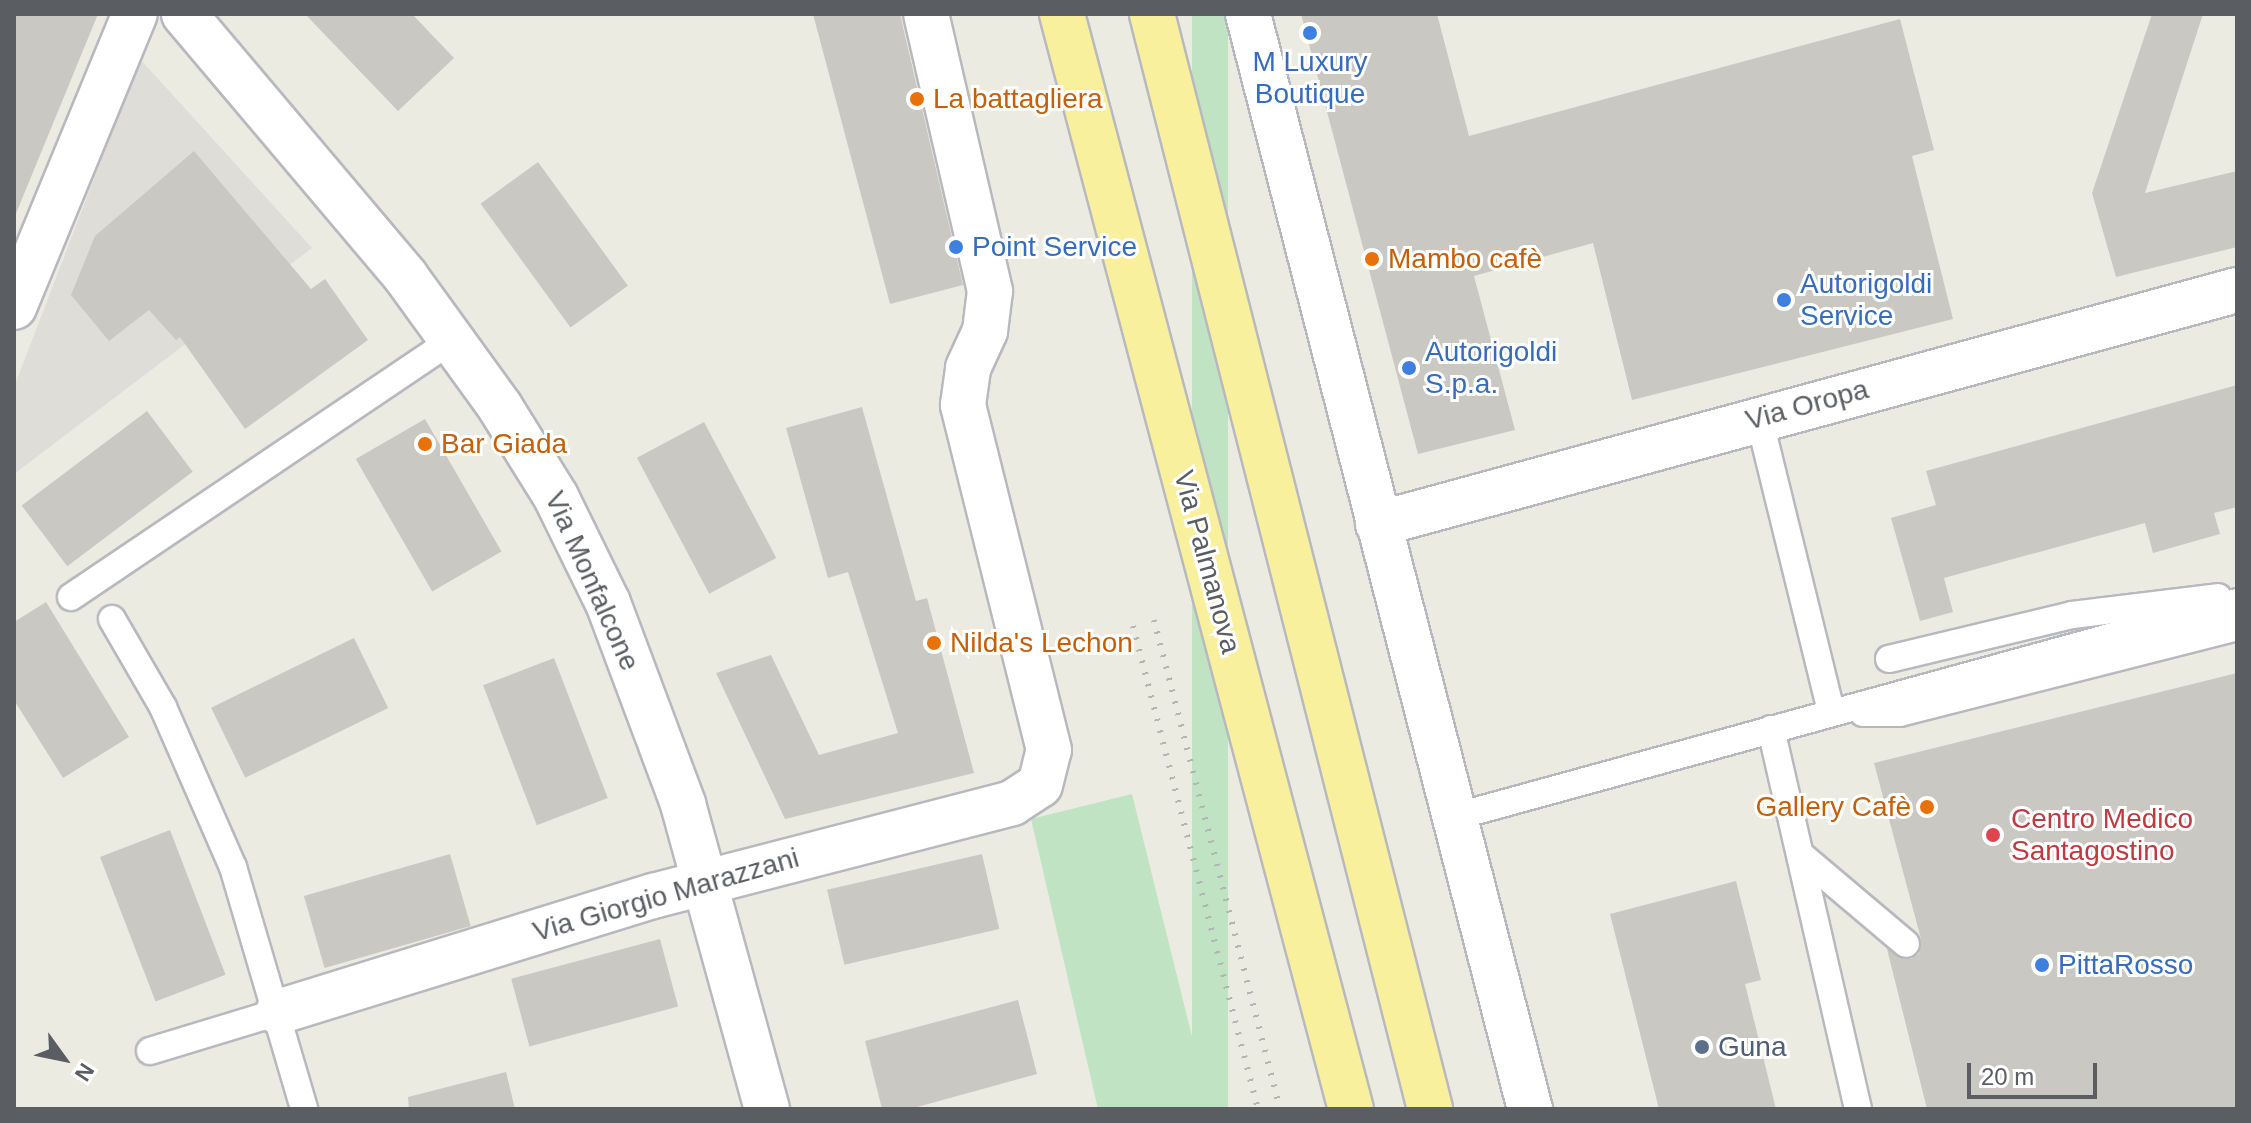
<!DOCTYPE html>
<meta charset="utf-8">
<style>
body{margin:0}
#map{position:relative;width:2251px;height:1123px;overflow:hidden;background:#ecebe2;font-family:Helvetica,sans-serif}
div>[style]{position:absolute}
.industrial>*{inset:0;background:#deddd7}
.green>*{inset:0;background:#c0e3c4;transform-origin:0 0}
.building>*{inset:0;background:#cac8c2;transform-origin:0 0}
.roads{filter:drop-shadow(2px 0 #b7b9be) drop-shadow(-2px 0 #b7b9be) drop-shadow(0 2px #b7b9be) drop-shadow(0 -2px #b7b9be)}
.service>*{height:26px;margin:-13px;padding:0 13px;transform-origin:13px;border-radius:13px;background:#fff}
.minor>*{height:44px;margin:-22px;padding:0 22px;transform-origin:22px;border-radius:22px;background:#fff}
.tertiary>*{height:44px;margin:-22px;padding:0 22px;transform-origin:22px;border-radius:22px;background:#fff}
.trunk>*{height:44px;margin:-22px;padding:0 22px;transform-origin:22px;border-radius:22px;background:#f8f09d}
.rail>*{height:6px;margin-top:-3px;transform-origin:0;background:repeating-linear-gradient(90deg,#b3b4b4 0 2px,transparent 0 12px)}
.dots>*{width:22px;height:22px;translate:-50% -50%;box-sizing:border-box;border:4px solid #fff;border-radius:50%}
span{translate:-50% -50%;white-space:nowrap;text-align:center;line-height:1.15;-webkit-text-stroke:6px #fff;paint-order:stroke}
.shop-label{font-size:28px;color:#366cbe}
.left{translate:0 -50%;text-align:left}
.food-label{font-size:28px;color:#c56008}
.right{translate:-100% -50%;text-align:right}
.street-label{font-size:28px;color:#5a5d62}
.health-label{font-size:28px;color:#be3a42}
.service-label{font-size:28px;color:#4e5e75}
.frame{position:absolute;inset:0;border:16px solid #5a5d62;pointer-events:none}
.north{position:absolute;left:24px;top:1019px;width:80px;height:80px;-webkit-text-stroke:6px #fff;paint-order:stroke;rotate:123deg;font-size:22px;font-weight:700;line-height:32px;text-align:center;color:#5a5d62}
.north::after{content:'';display:block;margin:auto;width:28px;height:36px;background:#5a5d62;clip-path:polygon(50% 0,100% 100%,50% 72%,0 100%)}
.scale{position:absolute;left:1967px;top:1063px;width:130px;height:36px;box-sizing:border-box;border:4px solid #5a5d62;border-top:0;padding-left:10px;font-size:24px;line-height:28px;white-space:nowrap;color:#5a5d62;-webkit-text-stroke:6px #fff;paint-order:stroke}
</style>
<div id="map">
<div class="industrial">
<i style="clip-path:polygon(140px 59px,312px 248px,14px 474px,14px 387px)"></i>
</div>
<div class="green">
<i style="left:1192px;top:14px;width:36px;height:1130px"></i>
<i style="clip-path:polygon(1132px 794px,1202px 1077px,1210px 1109px,1098px 1109px,1031px 819px)"></i>
</div>
<div class="building">
<i style="clip-path:polygon(14px 14px,98px 14px,15px 216px,14px 216px)"></i>
<i style="clip-path:polygon(305px 14px,412px 14px,454px 58px,398px 111px)"></i>
<i style="clip-path:polygon(813px 14px,900px 14px,963px 285px,890px 304px)"></i>
<i style="clip-path:polygon(1301px 14px,1437px 14px,1469px 136px,1900px 19px,1934px 150px,1912px 156px,1953px 319px,1632px 400px,1593px 243px,1474px 276px,1515px 430px,1418px 454px)"></i>
<i style="clip-path:polygon(2152px 14px,2203px 14px,2145px 193px,2237px 171px,2237px 247px,2116px 277px,2092px 193px)"></i>
<i style="clip-path:polygon(194px 151px,311px 289px,325px 279px,368px 340px,245px 429px,180px 337px,176px 340px,149px 310px,109px 341px,71px 295px,95px 236px)"></i>
<i style="left:538px;top:162px;width:153px;height:71px;rotate:54deg"></i>
<i style="clip-path:polygon(2237px 385px,2237px 507px,2214px 513px,2220px 534px,2153px 553px,2145px 523px,1944px 578px,1953px 612px,1920px 621px,1891px 518px,1936px 505px,1926px 471px)"></i>
<i style="clip-path:polygon(862px 407px,916px 601px,927px 598px,974px 773px,785px 819px,716px 673px,771px 655px,819px 755px,898px 733px,848px 572px,828px 578px,786px 428px)"></i>
<i style="left:147px;top:411px;width:76px;height:157px;rotate:53deg"></i>
<i style="left:425px;top:419px;width:153px;height:80px;rotate:60deg"></i>
<i style="left:704px;top:422px;width:154px;height:76px;rotate:62deg"></i>
<i style="clip-path:polygon(46px 602px,129px 737px,63px 778px,14px 700px,14px 622px)"></i>
<i style="left:354px;top:638px;width:78px;height:159px;rotate:64deg"></i>
<i style="left:554px;top:658px;width:150px;height:76px;rotate:69deg"></i>
<i style="clip-path:polygon(2237px 673px,2237px 1109px,1927px 1109px,1887px 949px,1911px 959px,1919px 954px,1921px 939px,1874px 763px)"></i>
<i style="left:170px;top:830px;width:155px;height:75px;rotate:69deg"></i>
<i style="left:450px;top:854px;width:75px;height:152px;rotate:74deg"></i>
<i style="left:982px;top:854px;width:77px;height:159px;rotate:77deg"></i>
<i style="clip-path:polygon(1736px 881px,1761px 980px,1745px 984px,1776px 1109px,1659px 1109px,1610px 914px)"></i>
<i style="left:660px;top:939px;width:70px;height:154px;rotate:75deg"></i>
<i style="clip-path:polygon(1018px 1000px,1037px 1074px,910px 1109px,882px 1109px,865px 1041px)"></i>
<i style="clip-path:polygon(506px 1072px,515px 1109px,409px 1109px,408px 1097px)"></i>
</div>
<div class="roads">
<div class="service">
<i style="left:1759px;top:418px;width:303px;rotate:76.2deg"></i>
<i style="left:71px;top:597px;width:461px;rotate:-34deg"></i>
<i style="left:112px;top:619px;width:102px;rotate:59.9deg"></i>
<i style="left:163px;top:707px;width:175px;rotate:66.4deg"></i>
<i style="left:233px;top:867px;width:252px;rotate:73.6deg"></i>
<i style="left:1889px;top:659px;width:188px;rotate:-13.5deg"></i>
<i style="left:2072px;top:615px;width:147px;rotate:-7deg"></i>
<i style="left:1863px;top:713px;width:37px"></i>
<i style="left:1900px;top:713px;width:348px;rotate:-14.3deg"></i>
<i style="left:1771px;top:729px;width:390px;rotate:77.1deg"></i>
<i style="left:1454px;top:817px;width:812px;rotate:-15.35deg"></i>
<i style="left:1802px;top:856px;width:136px;rotate:40.2deg"></i>
<i style="left:150px;top:1051px;width:134px;rotate:-16.9deg"></i>
</div>
<div class="minor">
<i style="left:1248px;top:14px;width:1131px;rotate:75.56deg"></i>
<i style="left:14px;top:307px;width:317px;rotate:-67.6deg"></i>
<i style="left:1378px;top:524px;width:890px;rotate:-15.24deg"></i>
<i style="left:278px;top:1012px;width:393px;rotate:-17.2deg"></i>
<i style="left:653px;top:896px;width:371px;rotate:-14.5deg"></i>
<i style="left:1012px;top:803px;width:33px;rotate:-33deg"></i>
<i style="left:1040px;top:785px;width:36px;rotate:-76deg"></i>
<i style="left:1049px;top:750px;width:356px;rotate:-104deg"></i>
<i style="left:963px;top:405px;width:37px;rotate:-82deg"></i>
<i style="left:968px;top:368px;width:41px;rotate:-65.3deg"></i>
<i style="left:985px;top:331px;width:40px;rotate:-82.9deg"></i>
<i style="left:990px;top:291px;width:284px;rotate:-103deg"></i>
</div>
<div class="tertiary">
<i style="left:184px;top:14px;width:344px;rotate:49.8deg"></i>
<i style="left:406px;top:277px;width:160px;rotate:54.1deg"></i>
<i style="left:500px;top:407px;width:106px;rotate:58.1deg"></i>
<i style="left:556px;top:497px;width:118px;rotate:63.9deg"></i>
<i style="left:608px;top:603px;width:215px;rotate:69.5deg"></i>
<i style="left:683px;top:804px;width:316px;rotate:74.6deg"></i>
</div>
<div class="trunk">
<i style="left:1062px;top:14px;width:1132px;rotate:75.22deg"></i>
<i style="left:1152px;top:14px;width:1130px;rotate:75.75deg"></i>
</div>
</div>
<div class="rail">
<i style="left:1154px;top:620px;width:505px;rotate:75.55deg"></i>
<i style="left:1133px;top:626px;width:499px;rotate:75.5deg"></i>
</div>
<div class="dots">
<i style="left:1310px;top:33px;background:#3f7fe0"></i>
<i style="left:917px;top:99px;background:#e8710a"></i>
<i style="left:956px;top:247px;background:#3f7fe0"></i>
<i style="left:1372px;top:259px;background:#e8710a"></i>
<i style="left:1784px;top:300px;background:#3f7fe0"></i>
<i style="left:1409px;top:368px;background:#3f7fe0"></i>
<i style="left:425px;top:444px;background:#e8710a"></i>
<i style="left:934px;top:643px;background:#e8710a"></i>
<i style="left:1927px;top:807px;background:#e8710a"></i>
<i style="left:1993px;top:835px;background:#e0444e"></i>
<i style="left:2042px;top:965px;background:#3f7fe0"></i>
<i style="left:1702px;top:1047px;background:#5c6f8a"></i>
</div>
<div class="shop-label">
<span style="left:1310px;top:78px">M Luxury<br>Boutique</span>
<span class="left" style="left:972px;top:247px">Point Service</span>
<span class="left" style="left:1800px;top:300px">Autorigoldi<br>Service</span>
<span class="left" style="left:1425px;top:368px">Autorigoldi<br>S.p.a.</span>
<span class="left" style="left:2058px;top:965px">PittaRosso</span>
</div>
<div class="food-label">
<span class="left" style="left:933px;top:99px">La battagliera</span>
<span class="left" style="left:1388px;top:259px">Mambo cafè</span>
<span class="left" style="left:441px;top:444px">Bar Giada</span>
<span class="left" style="left:950px;top:643px">Nilda's Lechon</span>
<span class="right" style="left:1911px;top:807px">Gallery Cafè</span>
</div>
<div class="street-label">
<span style="left:1807px;top:405px;rotate:-15deg">Via Oropa</span>
<span style="left:1207px;top:562px;rotate:75deg">Via Palmanova</span>
<span style="left:592px;top:581px;rotate:66deg">Via Monfalcone</span>
<span style="left:666px;top:895px;rotate:-16deg">Via Giorgio Marazzani</span>
</div>
<div class="health-label">
<span class="left" style="left:2011px;top:835px">Centro Medico<br>Santagostino</span>
</div>
<div class="service-label">
<span class="left" style="left:1718px;top:1047px">Guna</span>
</div>
<div class="frame"></div>
<div class="north">N</div>
<div class="scale">20 m</div>
</div>
